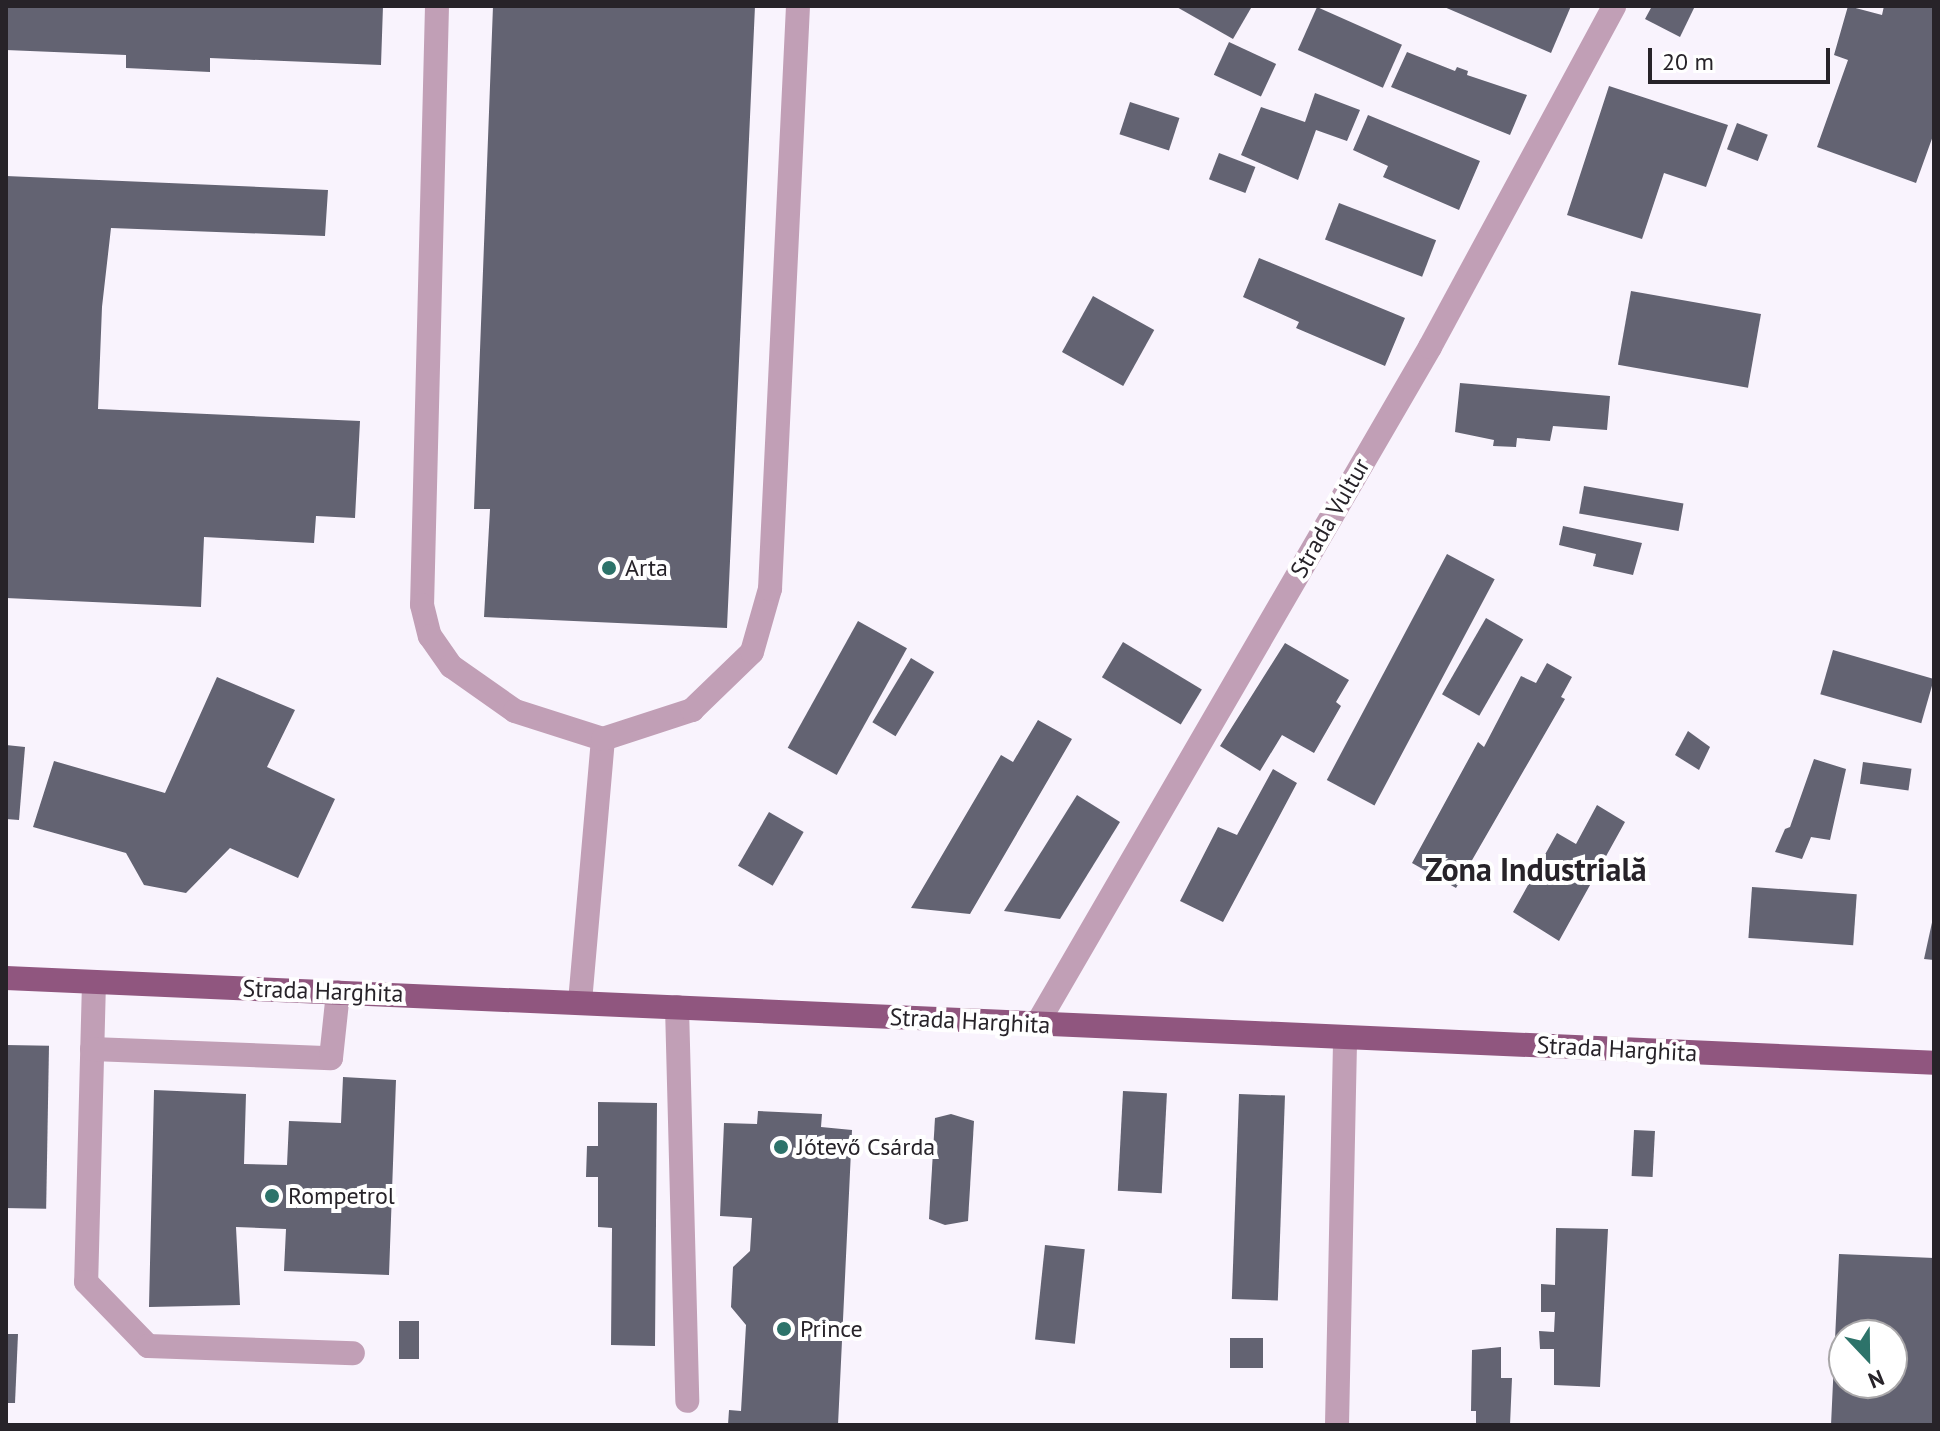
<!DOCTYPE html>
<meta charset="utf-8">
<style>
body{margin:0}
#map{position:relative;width:1940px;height:1431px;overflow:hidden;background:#f9f3fd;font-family:"PT Sans",sans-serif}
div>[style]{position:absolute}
.building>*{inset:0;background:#636372;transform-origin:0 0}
.minor>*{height:24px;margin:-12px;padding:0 12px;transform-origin:12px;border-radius:12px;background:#c19fb6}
.major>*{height:24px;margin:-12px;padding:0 12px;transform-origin:12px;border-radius:12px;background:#90567f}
.dots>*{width:22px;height:22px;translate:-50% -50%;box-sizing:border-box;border:4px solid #fff;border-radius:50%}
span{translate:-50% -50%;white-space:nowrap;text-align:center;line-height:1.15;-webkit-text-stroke:8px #fff;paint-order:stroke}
.street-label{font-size:24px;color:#272329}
.poi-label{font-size:24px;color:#272329}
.left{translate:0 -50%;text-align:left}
.district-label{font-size:32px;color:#272329;font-weight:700}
.frame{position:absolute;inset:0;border:8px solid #272329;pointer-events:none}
.north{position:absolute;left:1828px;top:1319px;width:80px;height:80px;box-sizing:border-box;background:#fff;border:2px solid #a9a7a9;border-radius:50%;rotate:158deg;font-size:22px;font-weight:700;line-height:32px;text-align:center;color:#272329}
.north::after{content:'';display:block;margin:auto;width:28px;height:36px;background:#2d736a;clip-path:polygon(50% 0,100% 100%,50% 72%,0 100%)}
.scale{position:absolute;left:1648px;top:48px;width:182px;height:36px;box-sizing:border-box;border:4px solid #272329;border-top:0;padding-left:10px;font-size:24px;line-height:28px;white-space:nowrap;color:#272329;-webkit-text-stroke:6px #fff;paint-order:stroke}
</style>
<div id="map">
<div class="building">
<i style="clip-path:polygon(6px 6px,383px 6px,381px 65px,210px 58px,210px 72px,126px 68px,126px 55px,6px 50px)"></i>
<i style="clip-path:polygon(493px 6px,755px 6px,727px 628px,484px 617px,490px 509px,474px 509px)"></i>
<i style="clip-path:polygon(1175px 6px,1248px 6px,1251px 8px,1233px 39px)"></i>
<i style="clip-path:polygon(1442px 6px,1571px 6px,1551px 53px)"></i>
<i style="clip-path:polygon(1652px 6px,1695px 6px,1680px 37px,1645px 19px)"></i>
<i style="clip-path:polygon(1848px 6px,1882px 15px,1884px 6px,1934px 6px,1934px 133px,1916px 183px,1817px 147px,1848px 60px,1834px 55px)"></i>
<i style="left:1317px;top:7px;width:93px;height:47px;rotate:24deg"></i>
<i style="left:1229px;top:42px;width:52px;height:36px;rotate:25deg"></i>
<i style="clip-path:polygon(1407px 52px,1455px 71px,1457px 67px,1468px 71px,1467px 75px,1527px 95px,1510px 135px,1391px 87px)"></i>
<i style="clip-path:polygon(1609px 86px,1728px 125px,1706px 187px,1664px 173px,1642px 239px,1567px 215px)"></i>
<i style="clip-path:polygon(1315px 93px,1360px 110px,1347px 141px,1316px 130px,1298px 180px,1241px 155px,1261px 107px,1305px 122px)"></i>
<i style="left:1130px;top:102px;width:52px;height:34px;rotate:18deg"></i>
<i style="clip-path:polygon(1368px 115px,1480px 161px,1459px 210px,1383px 177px,1388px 166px,1353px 150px)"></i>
<i style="left:1737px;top:123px;width:33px;height:28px;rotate:21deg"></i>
<i style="left:1219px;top:153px;width:39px;height:28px;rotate:21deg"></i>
<i style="clip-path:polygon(6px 176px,328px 190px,325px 236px,111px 228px,102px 307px,98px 409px,360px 421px,355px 518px,316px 516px,314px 543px,204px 537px,201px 607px,6px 598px)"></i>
<i style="left:1339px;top:203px;width:104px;height:39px;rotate:21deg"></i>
<i style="clip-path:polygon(1259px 258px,1405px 318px,1385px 366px,1296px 328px,1299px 322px,1243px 297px)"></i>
<i style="left:1631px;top:291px;width:132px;height:75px;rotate:10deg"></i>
<i style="left:1093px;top:296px;width:70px;height:64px;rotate:29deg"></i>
<i style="clip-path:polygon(1460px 383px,1610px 396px,1607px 430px,1553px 426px,1550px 441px,1517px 438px,1516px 447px,1493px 446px,1494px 440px,1455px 432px)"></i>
<i style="left:1584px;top:486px;width:101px;height:28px;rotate:10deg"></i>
<i style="clip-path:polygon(1563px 526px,1642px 543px,1633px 575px,1593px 566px,1596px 554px,1559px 545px)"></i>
<i style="left:1447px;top:554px;width:54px;height:256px;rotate:28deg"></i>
<i style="left:1486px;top:618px;width:43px;height:88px;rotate:30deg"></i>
<i style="left:858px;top:621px;width:56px;height:145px;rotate:29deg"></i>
<i style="left:1123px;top:642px;width:92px;height:41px;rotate:31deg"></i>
<i style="clip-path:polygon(1285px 643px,1349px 680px,1336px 702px,1341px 706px,1314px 753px,1282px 735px,1260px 771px,1220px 746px)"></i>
<i style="left:1833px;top:650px;width:105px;height:46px;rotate:16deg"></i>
<i style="left:911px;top:658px;width:27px;height:75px;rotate:31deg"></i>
<i style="clip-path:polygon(1547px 663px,1572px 677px,1561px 697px,1565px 699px,1456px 888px,1412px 863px,1478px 742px,1484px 747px,1521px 676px,1536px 683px)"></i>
<i style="clip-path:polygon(217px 677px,295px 710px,267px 767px,335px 799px,298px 878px,230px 848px,186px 893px,144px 885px,126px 853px,33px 827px,54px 761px,165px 793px)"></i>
<i style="clip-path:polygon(1038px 720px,1072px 739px,970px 914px,911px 908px,1001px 755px,1013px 762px)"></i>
<i style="clip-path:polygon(1688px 731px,1710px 747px,1699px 770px,1675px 755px)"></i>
<i style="clip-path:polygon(6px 745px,25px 747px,19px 820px,6px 819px)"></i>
<i style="clip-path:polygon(1814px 759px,1846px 769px,1830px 840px,1811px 837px,1802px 859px,1775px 852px,1785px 829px,1790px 827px)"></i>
<i style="left:1863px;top:762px;width:49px;height:22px;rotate:8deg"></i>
<i style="clip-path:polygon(1273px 769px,1297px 783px,1223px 922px,1180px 901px,1218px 827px,1237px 835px)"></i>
<i style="clip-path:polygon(1077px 795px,1120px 822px,1060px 919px,1004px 911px)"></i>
<i style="clip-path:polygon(1597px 805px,1625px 822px,1559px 941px,1513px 912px,1557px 833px,1576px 844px)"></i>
<i style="left:769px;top:812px;width:40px;height:62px;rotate:30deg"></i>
<i style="left:1752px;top:887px;width:105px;height:51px;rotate:4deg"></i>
<i style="clip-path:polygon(1933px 918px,1934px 960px,1924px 959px)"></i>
<i style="left:6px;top:1045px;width:43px;height:163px;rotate:1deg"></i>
<i style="clip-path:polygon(343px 1077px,396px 1080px,389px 1275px,284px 1271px,286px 1229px,236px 1227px,240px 1305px,149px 1307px,154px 1090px,246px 1094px,244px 1164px,287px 1165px,289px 1121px,341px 1123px)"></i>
<i style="left:1123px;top:1091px;width:44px;height:100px;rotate:3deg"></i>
<i style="left:1239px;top:1094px;width:46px;height:205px;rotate:2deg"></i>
<i style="clip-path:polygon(598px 1102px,657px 1103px,655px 1346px,611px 1345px,612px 1228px,598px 1227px,598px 1177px,586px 1177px,587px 1146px,598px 1146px)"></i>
<i style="clip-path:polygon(758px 1111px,822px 1114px,821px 1127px,852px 1130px,838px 1425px,728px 1425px,729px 1410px,741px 1411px,746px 1325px,731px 1307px,733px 1267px,750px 1251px,752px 1218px,720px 1216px,724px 1123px,757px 1124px)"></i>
<i style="clip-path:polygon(951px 1114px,974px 1121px,968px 1221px,945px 1225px,929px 1219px,935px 1118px)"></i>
<i style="left:1634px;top:1130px;width:21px;height:46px;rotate:3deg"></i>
<i style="clip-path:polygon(1556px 1228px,1608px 1229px,1600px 1387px,1554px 1385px,1554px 1349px,1540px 1349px,1539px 1331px,1554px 1332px,1555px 1312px,1541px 1312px,1541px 1284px,1555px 1285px)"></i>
<i style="left:1045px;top:1245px;width:40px;height:95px;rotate:6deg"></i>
<i style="clip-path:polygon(evenodd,1839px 1254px,1934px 1258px,1934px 1425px,1831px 1425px,1839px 1254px,1844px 1335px,1892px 1335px,1892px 1383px,1844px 1383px,1844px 1335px)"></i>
<i style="left:399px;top:1321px;width:20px;height:38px"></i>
<i style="clip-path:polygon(6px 1334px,18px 1334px,15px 1403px,6px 1403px)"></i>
<i style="left:1230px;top:1338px;width:33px;height:30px"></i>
<i style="clip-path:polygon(1501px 1347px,1501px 1378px,1512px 1378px,1510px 1425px,1476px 1425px,1476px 1411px,1471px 1411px,1472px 1350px)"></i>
</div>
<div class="minor">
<i style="left:437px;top:6px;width:599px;rotate:91.43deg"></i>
<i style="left:422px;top:605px;width:32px;rotate:76deg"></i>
<i style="left:430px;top:636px;width:37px;rotate:55deg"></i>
<i style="left:451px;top:666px;width:78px;rotate:35.1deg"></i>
<i style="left:515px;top:711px;width:92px;rotate:17.7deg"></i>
<i style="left:603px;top:739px;width:265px;rotate:95deg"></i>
<i style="left:603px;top:739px;width:94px;rotate:-18deg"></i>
<i style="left:692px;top:710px;width:83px;rotate:-44deg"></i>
<i style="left:752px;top:652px;width:66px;rotate:-74.1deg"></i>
<i style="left:770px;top:589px;width:584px;rotate:-87.25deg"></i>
<i style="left:94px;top:982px;width:300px;rotate:91.5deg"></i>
<i style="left:86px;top:1282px;width:89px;rotate:45.9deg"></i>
<i style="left:148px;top:1346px;width:205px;rotate:2deg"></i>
<i style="left:677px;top:1007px;width:394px;rotate:88.5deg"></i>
<i style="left:1037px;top:1024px;width:783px;rotate:-59.86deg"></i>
<i style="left:1430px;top:347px;width:387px;rotate:-61.6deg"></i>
<i style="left:92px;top:1049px;width:239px;rotate:2.2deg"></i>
<i style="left:331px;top:1058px;width:66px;rotate:-83.9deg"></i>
<i style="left:1337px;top:1425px;width:388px;rotate:-88.8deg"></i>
</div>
<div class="major">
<i style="left:6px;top:978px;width:1930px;rotate:2.52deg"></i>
</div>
<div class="dots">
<i style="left:609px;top:568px;background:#2d736a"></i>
<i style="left:781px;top:1147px;background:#2d736a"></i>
<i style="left:272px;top:1196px;background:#2d736a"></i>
<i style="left:784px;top:1329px;background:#2d736a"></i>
</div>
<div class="street-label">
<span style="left:1330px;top:518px;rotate:-60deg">Strada Vultur</span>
<span style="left:323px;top:991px;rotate:2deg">Strada Harghita</span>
<span style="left:970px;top:1021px;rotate:3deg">Strada Harghita</span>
<span style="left:1617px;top:1049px;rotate:3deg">Strada Harghita</span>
</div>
<div class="poi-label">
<span class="left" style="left:625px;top:568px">Arta</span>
<span class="left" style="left:797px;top:1147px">Jótevő Csárda</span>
<span class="left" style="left:288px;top:1196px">Rompetrol</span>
<span class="left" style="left:800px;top:1329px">Prince</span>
</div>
<div class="district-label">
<span style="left:1536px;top:869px">Zona Industrială</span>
</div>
<div class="frame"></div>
<div class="north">N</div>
<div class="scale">20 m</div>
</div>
